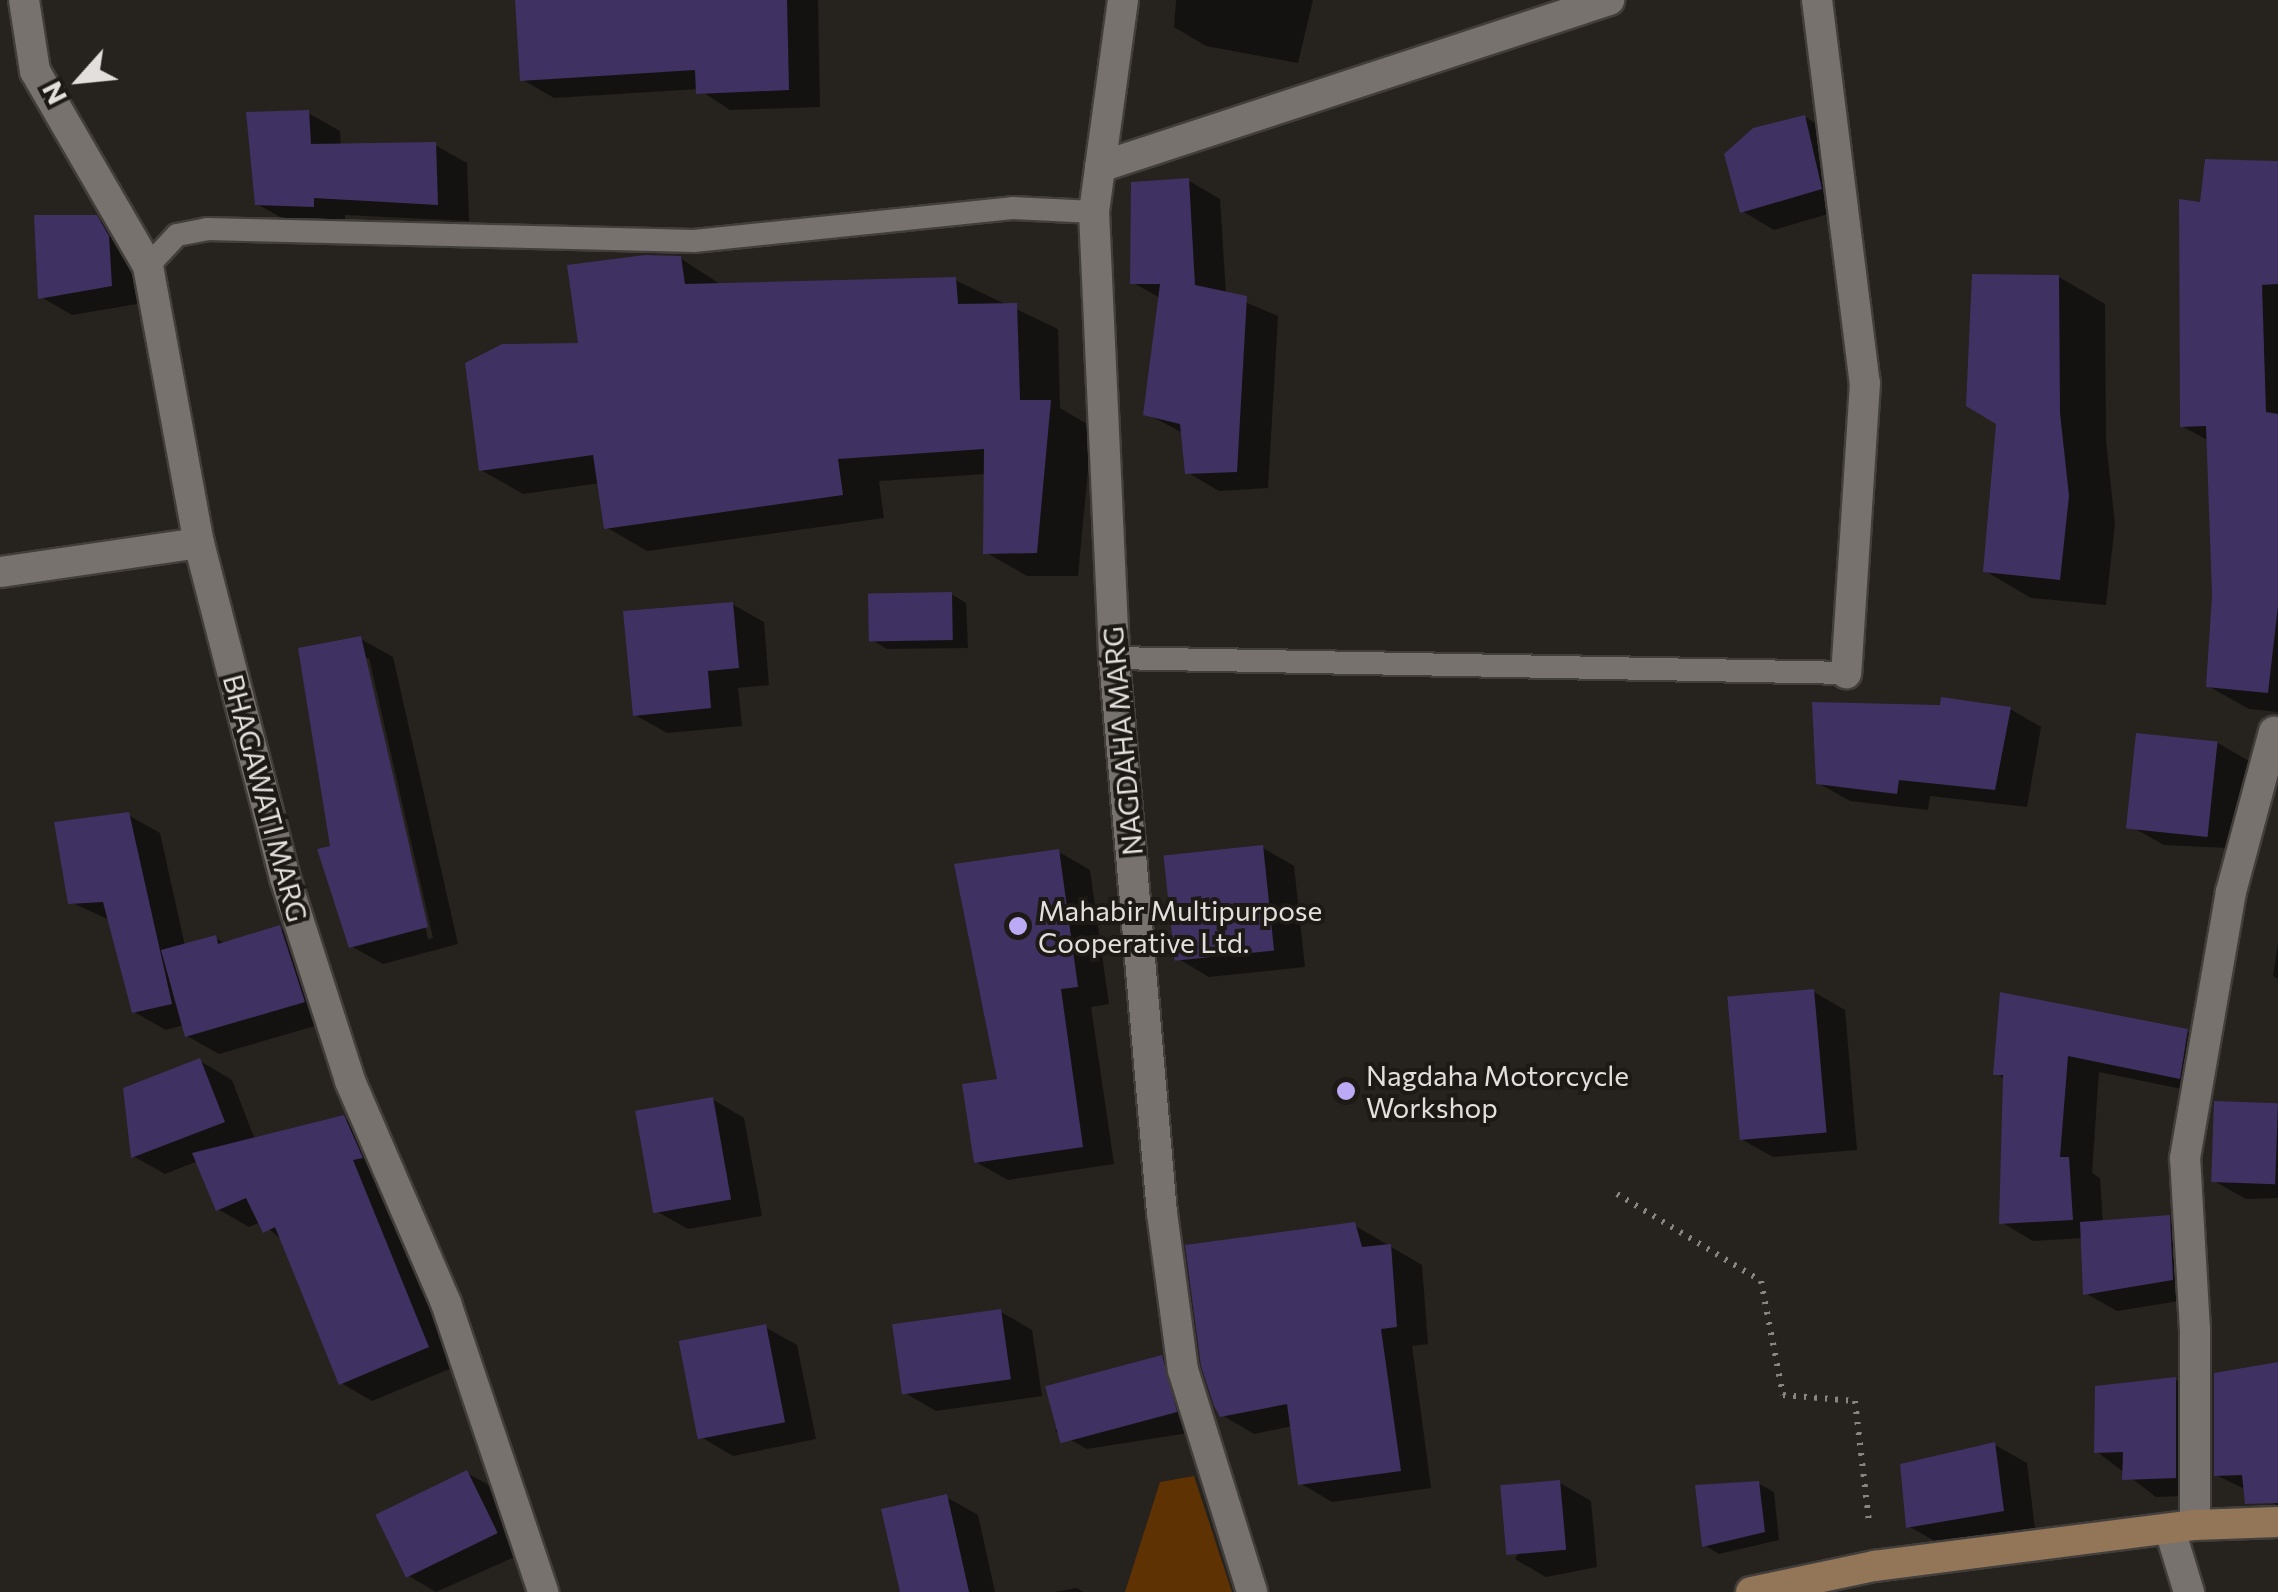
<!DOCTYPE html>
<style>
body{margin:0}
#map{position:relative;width:2278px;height:1592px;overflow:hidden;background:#26221e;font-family:Commissioner,sans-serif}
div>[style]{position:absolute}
.water>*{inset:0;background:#5e3202}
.shadow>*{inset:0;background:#0007}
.building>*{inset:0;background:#3f3162;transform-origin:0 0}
.path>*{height:6px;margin-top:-3px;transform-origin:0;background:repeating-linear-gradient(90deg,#888582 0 2.5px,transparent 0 10.5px)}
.roads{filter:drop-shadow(2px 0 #423e3b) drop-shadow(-2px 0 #423e3b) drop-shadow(0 2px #423e3b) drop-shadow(0 -2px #423e3b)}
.service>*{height:22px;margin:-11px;padding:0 11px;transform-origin:11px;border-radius:11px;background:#77726e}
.minor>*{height:30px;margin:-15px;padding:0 15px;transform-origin:15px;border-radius:15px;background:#77726e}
.tertiary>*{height:30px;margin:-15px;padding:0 15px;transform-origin:15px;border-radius:15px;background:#77726e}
.secondary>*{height:30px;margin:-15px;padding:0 15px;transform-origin:15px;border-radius:15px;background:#937558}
.dots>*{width:28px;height:28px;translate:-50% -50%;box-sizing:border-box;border:5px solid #1d1915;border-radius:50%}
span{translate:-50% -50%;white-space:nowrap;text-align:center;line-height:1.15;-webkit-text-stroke:8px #1d1915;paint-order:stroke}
.street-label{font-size:28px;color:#e2dfdd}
.poi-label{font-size:28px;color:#e2dfdd}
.left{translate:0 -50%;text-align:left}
.north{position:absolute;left:30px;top:30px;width:100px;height:100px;-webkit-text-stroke:8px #1d1915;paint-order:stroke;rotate:243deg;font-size:28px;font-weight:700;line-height:40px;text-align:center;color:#e2dfdd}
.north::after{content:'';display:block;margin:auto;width:35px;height:45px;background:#e2dfdd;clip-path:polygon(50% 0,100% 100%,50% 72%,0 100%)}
</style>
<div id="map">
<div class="water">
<i style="clip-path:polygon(1194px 1476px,1232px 1592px,1125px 1592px,1160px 1482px)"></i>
</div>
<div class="shadow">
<i style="clip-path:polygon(518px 0,818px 0,820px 107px,730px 110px,698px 89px,554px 98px,523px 80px)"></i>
<i style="clip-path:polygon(1176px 0,1313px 0,1298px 63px,1206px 46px,1174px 27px)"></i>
<i style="clip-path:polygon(308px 113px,340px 131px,341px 146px,435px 145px,467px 163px,469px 221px,345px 215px,345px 224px,289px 222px,257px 204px)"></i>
<i style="clip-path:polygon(1805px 117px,1837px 136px,1852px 207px,1774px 230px,1742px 211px)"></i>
<i style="clip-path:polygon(2278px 163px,2278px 712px,2249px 709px,2208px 686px,2214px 595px,2209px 441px,2182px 426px,2203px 205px)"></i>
<i style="clip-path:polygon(1189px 181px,1220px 199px,1226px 294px,1278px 316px,1268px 488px,1219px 491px,1187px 472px,1183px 433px,1145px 413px,1160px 298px,1132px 282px)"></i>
<i style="clip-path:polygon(96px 218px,129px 237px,143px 303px,72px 315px,41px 297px)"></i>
<i style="clip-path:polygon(680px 258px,723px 286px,955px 280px,1058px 329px,1060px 408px,1092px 427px,1078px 576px,1027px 576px,985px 552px,986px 474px,879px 481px,884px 518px,647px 551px,606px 527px,600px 483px,523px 494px,481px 470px,580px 346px)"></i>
<i style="clip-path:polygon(2059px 277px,2105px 304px,2106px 441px,2115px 524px,2106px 605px,2031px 598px,1985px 571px)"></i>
<i style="clip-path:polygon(951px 594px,966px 603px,968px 648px,887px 649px,872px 640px)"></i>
<i style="clip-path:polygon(732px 604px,764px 622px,769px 685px,738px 688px,742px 726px,667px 733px,635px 715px)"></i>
<i style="clip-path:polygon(evenodd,361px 639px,393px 657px,458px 944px,383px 964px,351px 946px,332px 848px,361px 639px,364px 658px,369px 658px,433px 938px,428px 939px,364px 658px)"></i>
<i style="clip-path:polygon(2010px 709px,2041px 727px,2027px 807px,1930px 796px,1928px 810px,1850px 801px,1818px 783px)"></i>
<i style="clip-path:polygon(2218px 743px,2249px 761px,2249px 849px,2164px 845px,2132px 827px)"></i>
<i style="clip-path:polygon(128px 815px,160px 833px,185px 946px,215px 938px,226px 944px,280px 928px,312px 946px,335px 1020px,219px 1054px,187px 1036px,184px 1025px,166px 1030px,134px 1012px,110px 920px,70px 902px)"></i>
<i style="clip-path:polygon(1263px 848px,1294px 866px,1305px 967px,1209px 977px,1177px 958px)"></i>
<i style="clip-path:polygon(1059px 852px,1090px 870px,1109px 1004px,1091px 1007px,1114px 1164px,1008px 1180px,976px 1162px)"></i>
<i style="clip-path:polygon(2278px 943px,2278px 979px,2273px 976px)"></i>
<i style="clip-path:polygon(1814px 992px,1845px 1010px,1857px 1150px,1773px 1157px,1741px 1139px)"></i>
<i style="clip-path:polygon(2003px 995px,2187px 1031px,2219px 1049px,2211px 1095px,2099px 1072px,2092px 1173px,2100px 1178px,2103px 1223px,2169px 1217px,2201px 1236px,2204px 1297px,2117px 1311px,2085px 1293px,2084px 1238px,2033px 1241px,2001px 1222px,2005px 1079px,1996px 1073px)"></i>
<i style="clip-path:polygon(200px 1061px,232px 1080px,255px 1140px,344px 1118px,375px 1136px,459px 1365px,372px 1401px,341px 1383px,284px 1242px,261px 1222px,249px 1227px,218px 1209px,198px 1161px,165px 1174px,133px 1156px)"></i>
<i style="clip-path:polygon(712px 1099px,744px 1118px,762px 1216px,688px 1229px,656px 1211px)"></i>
<i style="clip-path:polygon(2278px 1105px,2278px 1198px,2246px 1199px,2214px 1181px)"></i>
<i style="clip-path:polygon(1354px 1225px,1422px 1265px,1428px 1344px,1412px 1346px,1431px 1488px,1332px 1502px,1300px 1483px,1292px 1426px,1254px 1434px,1222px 1415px)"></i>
<i style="clip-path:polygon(1001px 1312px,1032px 1330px,1042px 1396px,936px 1411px,905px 1393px)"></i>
<i style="clip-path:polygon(765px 1327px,797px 1345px,816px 1439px,733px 1456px,701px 1437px)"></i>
<i style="clip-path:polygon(1162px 1358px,1193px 1376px,1207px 1430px,1087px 1449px,1055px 1431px)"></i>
<i style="clip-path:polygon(2278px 1366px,2278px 1505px,2277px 1505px,2216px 1475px)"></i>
<i style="clip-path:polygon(2176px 1380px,2207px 1398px,2207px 1495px,2156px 1497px,2096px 1451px)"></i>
<i style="clip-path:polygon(1995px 1445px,2027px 1463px,2035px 1529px,1940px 1544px,1908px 1526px)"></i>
<i style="clip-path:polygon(467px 1473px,499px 1491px,528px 1551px,436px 1592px,409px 1576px)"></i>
<i style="clip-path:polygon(1560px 1483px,1591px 1501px,1597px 1567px,1546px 1577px,1515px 1559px)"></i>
<i style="clip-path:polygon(1758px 1483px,1774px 1492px,1779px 1540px,1719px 1554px,1704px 1545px)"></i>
<i style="clip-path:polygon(946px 1497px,978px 1515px,995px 1592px,903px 1592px)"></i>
<i style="clip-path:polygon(1077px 1588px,1083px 1592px,1055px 1592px)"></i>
</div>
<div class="building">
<i style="clip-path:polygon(515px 0,787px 0,789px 90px,696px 94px,695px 70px,520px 81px)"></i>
<i style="clip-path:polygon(309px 110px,311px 144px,436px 142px,438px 205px,314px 198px,314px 207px,255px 205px,246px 112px)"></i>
<i style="clip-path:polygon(1805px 115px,1822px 189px,1740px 213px,1724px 154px,1753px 128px)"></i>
<i style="clip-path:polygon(2205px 159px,2278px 161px,2278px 284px,2262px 285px,2266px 412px,2278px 414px,2278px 606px,2268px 693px,2206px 687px,2212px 595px,2206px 426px,2180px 427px,2179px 199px,2200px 202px)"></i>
<i style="clip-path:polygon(1189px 178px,1195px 285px,1247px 296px,1237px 472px,1185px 474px,1180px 424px,1143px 415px,1160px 284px,1130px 284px,1131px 182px)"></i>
<i style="clip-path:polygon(34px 215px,97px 215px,109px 236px,112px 286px,38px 299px)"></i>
<i style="clip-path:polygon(645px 255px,681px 256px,685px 284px,956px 277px,958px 304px,1017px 303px,1020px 400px,1051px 400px,1037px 553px,983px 554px,984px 449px,838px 459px,843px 495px,604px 529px,593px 455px,479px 471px,465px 363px,502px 344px,578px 343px,567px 265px)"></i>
<i style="clip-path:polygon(1972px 274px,2059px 275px,2060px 413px,2069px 496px,2060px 580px,1983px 572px,1996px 424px,1966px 406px)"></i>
<i style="left:952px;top:592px;width:48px;height:84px;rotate:89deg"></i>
<i style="clip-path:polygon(733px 602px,739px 668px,708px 671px,711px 708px,633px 716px,623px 611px)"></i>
<i style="clip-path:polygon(361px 636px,428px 927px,349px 948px,317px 849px,330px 846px,298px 648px)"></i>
<i style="clip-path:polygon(1941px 697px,2011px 707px,1995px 790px,1899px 780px,1897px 794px,1816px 784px,1812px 702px,1940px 705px)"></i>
<i style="left:2136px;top:733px;width:82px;height:96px;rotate:6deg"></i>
<i style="clip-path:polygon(129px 812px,172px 1004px,132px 1013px,103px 902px,68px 904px,54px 822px)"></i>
<i style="left:1263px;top:845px;width:106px;height:100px;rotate:84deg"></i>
<i style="clip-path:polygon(1059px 849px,1078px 987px,1061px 989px,1083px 1147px,974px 1163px,962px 1084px,997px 1079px,954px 864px)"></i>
<i style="clip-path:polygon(280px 925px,305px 1002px,185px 1037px,161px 950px,216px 935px,218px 944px)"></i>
<i style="left:1814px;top:989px;width:144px;height:87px;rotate:85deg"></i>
<i style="clip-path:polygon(2000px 992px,2188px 1029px,2180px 1079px,2068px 1056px,2060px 1157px,2069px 1157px,2073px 1220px,1999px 1224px,2003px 1075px,1993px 1075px)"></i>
<i style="clip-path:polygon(200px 1058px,225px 1122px,131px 1158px,123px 1088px)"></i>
<i style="left:713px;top:1097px;width:104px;height:79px;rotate:80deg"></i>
<i style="left:2214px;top:1101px;width:64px;height:81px;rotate:2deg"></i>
<i style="clip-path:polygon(344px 1115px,363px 1158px,353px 1160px,429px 1347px,339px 1385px,275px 1227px,263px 1233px,246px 1198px,216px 1211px,192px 1153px)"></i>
<i style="clip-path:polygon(2170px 1215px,2173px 1280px,2083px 1295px,2080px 1222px)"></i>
<i style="clip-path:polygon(1355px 1222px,1362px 1247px,1391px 1244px,1397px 1327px,1381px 1329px,1401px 1471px,1298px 1485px,1287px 1404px,1220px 1417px,1214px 1406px,1201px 1366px,1185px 1245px)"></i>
<i style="left:1001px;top:1309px;width:71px;height:110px;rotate:82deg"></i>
<i style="left:766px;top:1324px;width:100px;height:89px;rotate:79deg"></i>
<i style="left:1162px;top:1355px;width:59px;height:121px;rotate:75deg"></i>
<i style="clip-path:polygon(2278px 1362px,2278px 1503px,2245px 1504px,2242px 1475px,2214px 1476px,2214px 1373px)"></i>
<i style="clip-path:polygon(2176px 1377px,2176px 1478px,2122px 1480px,2123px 1452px,2094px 1453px,2095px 1386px)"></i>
<i style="clip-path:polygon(1995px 1442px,2004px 1511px,1906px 1528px,1900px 1464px)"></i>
<i style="left:467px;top:1470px;width:70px;height:102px;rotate:64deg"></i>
<i style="left:1560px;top:1480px;width:70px;height:60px;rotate:85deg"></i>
<i style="clip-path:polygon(1759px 1481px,1765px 1532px,1702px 1547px,1695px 1485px)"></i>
<i style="clip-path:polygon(947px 1494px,969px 1592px,900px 1592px,881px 1509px)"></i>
</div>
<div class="path">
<i style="left:1617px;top:1194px;width:168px;rotate:31.1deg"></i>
<i style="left:1761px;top:1281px;width:116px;rotate:79.1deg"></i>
<i style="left:1783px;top:1395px;width:72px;rotate:4.8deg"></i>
<i style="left:1855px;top:1401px;width:122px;rotate:83.4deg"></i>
</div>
<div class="roads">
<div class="service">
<i style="left:148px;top:266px;width:42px;rotate:-46.9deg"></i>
<i style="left:177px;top:235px;width:31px;rotate:-11deg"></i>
<i style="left:207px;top:229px;width:487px;rotate:1.4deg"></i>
<i style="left:694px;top:241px;width:320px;rotate:-5.9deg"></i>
<i style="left:1012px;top:208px;width:82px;rotate:2.8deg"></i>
<i style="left:1114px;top:658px;width:732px;rotate:1.17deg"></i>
</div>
<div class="minor">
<i style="left:24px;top:0;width:72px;rotate:81.2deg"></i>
<i style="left:35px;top:71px;width:225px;rotate:59.9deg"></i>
<i style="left:148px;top:266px;width:282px;rotate:79.6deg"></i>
<i style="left:199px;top:543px;width:346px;rotate:75.6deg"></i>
<i style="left:285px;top:878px;width:213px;rotate:72.2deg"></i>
<i style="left:350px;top:1081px;width:242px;rotate:66.6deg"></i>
<i style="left:446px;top:1303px;width:305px;rotate:71.4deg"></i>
<i style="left:1817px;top:0;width:386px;rotate:82.9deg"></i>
<i style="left:1865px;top:383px;width:291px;rotate:93.7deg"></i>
<i style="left:1100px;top:167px;width:536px;rotate:-18.16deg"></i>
<i style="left:0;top:572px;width:201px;rotate:-8.3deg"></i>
<i style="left:2195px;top:1525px;width:195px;rotate:-90deg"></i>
<i style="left:2195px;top:1330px;width:172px;rotate:-93.3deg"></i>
<i style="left:2185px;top:1158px;width:270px;rotate:-80.2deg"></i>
<i style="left:2231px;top:892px;width:166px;rotate:-75deg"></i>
<i style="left:2170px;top:1530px;width:65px;rotate:73deg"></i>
</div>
<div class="tertiary">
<i style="left:1123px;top:0;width:214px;rotate:97.8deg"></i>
<i style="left:1094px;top:212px;width:446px;rotate:87.4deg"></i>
<i style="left:1114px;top:658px;width:557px;rotate:85.06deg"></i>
<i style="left:1162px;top:1213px;width:158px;rotate:82.4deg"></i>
<i style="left:1183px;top:1370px;width:232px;rotate:72.7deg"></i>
</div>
<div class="secondary">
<i style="left:1751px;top:1592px;width:126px;rotate:-11.9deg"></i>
<i style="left:1874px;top:1566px;width:324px;rotate:-7.3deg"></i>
<i style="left:2195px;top:1525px;width:83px;rotate:-2.1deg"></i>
</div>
</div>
<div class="dots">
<i style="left:1018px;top:926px;background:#bcaaf6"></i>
<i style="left:1346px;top:1091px;background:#bcaaf6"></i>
</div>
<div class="street-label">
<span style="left:1122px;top:741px;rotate:-95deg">NAGDAHA MARG</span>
<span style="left:266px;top:798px;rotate:75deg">BHAGAWATI MARG</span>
</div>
<div class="poi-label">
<span class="left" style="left:1038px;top:926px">Mahabir Multipurpose<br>Cooperative Ltd.</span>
<span class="left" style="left:1366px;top:1091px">Nagdaha Motorcycle<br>Workshop</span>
</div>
<div class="north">N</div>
</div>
